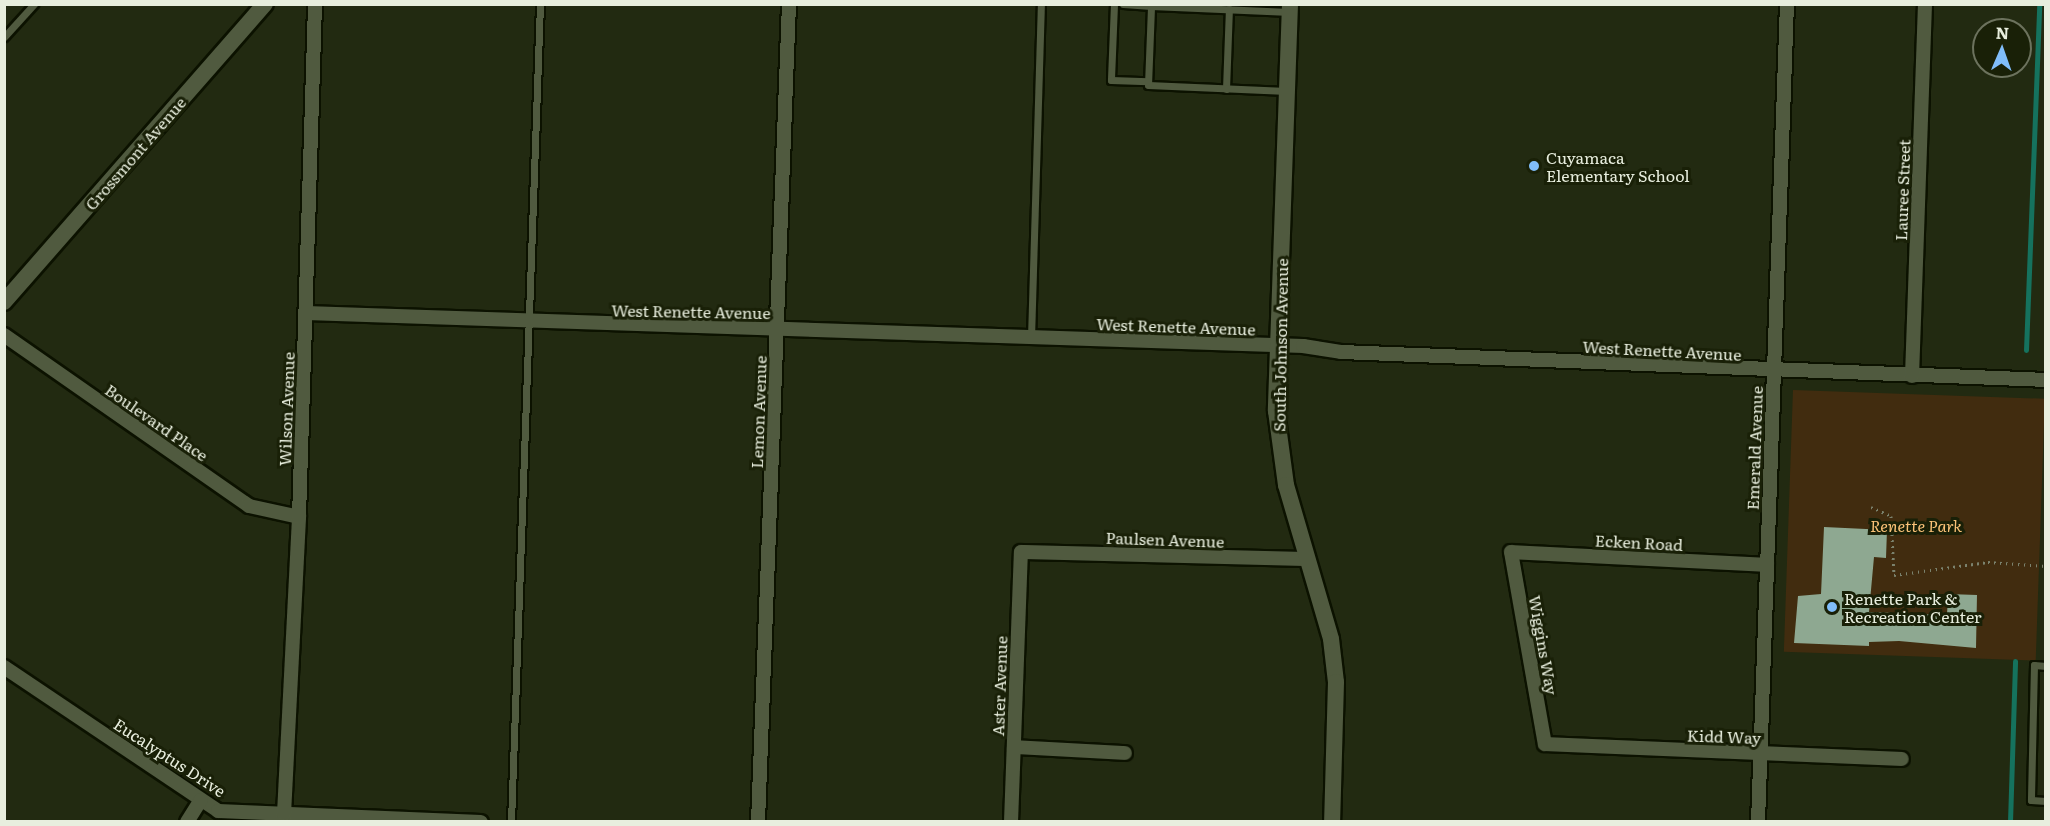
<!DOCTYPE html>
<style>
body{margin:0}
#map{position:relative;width:2050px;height:826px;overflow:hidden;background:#222a11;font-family:Literata,serif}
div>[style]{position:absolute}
.green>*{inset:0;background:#412c0f;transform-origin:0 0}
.stream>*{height:5px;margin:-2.5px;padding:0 2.5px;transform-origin:2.5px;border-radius:2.5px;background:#15725e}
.building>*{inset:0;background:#8ea891}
.path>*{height:3px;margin-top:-1.5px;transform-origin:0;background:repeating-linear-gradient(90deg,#7b826d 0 1.5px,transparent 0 6px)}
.roads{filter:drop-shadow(2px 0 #0c1200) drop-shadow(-2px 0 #0c1200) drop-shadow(0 2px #0c1200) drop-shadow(0 -2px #0c1200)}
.service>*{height:7px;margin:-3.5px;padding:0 3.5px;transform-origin:3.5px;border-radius:3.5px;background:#505a3f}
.minor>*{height:14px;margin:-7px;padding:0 7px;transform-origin:7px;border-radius:7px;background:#505a3f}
.tertiary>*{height:16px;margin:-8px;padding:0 8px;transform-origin:8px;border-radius:8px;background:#505a3f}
.dots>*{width:16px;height:16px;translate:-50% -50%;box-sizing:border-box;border:3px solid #192007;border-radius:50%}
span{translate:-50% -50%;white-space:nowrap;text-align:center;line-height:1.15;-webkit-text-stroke:6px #192007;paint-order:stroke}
.street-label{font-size:16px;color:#e8eede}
.poi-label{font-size:16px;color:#e8eede}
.left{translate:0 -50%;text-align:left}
.park-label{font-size:16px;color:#fbc278;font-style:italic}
.frame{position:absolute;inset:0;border:6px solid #e8eede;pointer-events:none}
.north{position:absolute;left:1972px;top:18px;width:60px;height:60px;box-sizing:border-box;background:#192007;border:2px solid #6c725d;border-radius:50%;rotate:2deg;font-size:16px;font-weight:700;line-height:24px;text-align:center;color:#e8eede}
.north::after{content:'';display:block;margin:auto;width:21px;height:27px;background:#80bdfa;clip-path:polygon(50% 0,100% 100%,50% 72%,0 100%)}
</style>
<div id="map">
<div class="green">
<i style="left:1793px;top:390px;width:252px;height:262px;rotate:2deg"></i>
</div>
<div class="stream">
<i style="left:2026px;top:350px;width:346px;rotate:-87.8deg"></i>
<i style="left:2010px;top:822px;width:161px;rotate:-88.2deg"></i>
</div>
<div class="building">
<i style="clip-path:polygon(1824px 527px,1887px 530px,1886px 558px,1874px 557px,1869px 612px,1947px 615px,1948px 594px,1977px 595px,1976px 648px,1899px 641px,1869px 642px,1869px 646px,1794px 643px,1798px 596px,1821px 594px)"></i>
</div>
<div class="path">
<i style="left:1871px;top:507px;width:22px;rotate:24deg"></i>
<i style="left:1891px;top:516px;width:59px;rotate:87.1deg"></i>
<i style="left:1894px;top:575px;width:95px;rotate:-7.9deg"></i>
<i style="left:1988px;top:562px;width:58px;rotate:3.9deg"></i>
</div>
<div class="roads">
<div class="service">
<i style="left:1114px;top:4px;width:76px;rotate:92.3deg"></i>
<i style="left:1111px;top:80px;width:37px;rotate:2deg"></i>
<i style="left:1123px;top:4px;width:28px;rotate:4deg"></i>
<i style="left:4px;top:37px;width:45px;rotate:-47.7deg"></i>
<i style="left:1226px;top:89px;width:80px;rotate:-87.9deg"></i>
<i style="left:1287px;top:91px;width:139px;rotate:-177.5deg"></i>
<i style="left:1148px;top:85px;width:79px;rotate:-87.8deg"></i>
<i style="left:1151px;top:6px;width:139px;rotate:2.5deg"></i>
<i style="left:1031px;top:338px;width:334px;rotate:-88.3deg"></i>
<i style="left:2046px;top:666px;width:12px;rotate:-175deg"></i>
<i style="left:2034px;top:665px;width:135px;rotate:91.3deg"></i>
<i style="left:2031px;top:800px;width:15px;rotate:4deg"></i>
<i style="left:511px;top:822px;width:819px;rotate:-87.97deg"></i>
</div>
<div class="minor">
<i style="left:306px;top:313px;width:998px;rotate:1.9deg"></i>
<i style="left:1303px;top:346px;width:38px;rotate:9deg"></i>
<i style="left:1341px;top:352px;width:706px;rotate:2.27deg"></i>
<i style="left:4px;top:335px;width:299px;rotate:34.9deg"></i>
<i style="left:249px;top:506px;width:51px;rotate:12.4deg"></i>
<i style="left:1912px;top:376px;width:372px;rotate:-88deg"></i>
<i style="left:1767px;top:565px;width:256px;rotate:-177.1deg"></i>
<i style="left:1511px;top:552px;width:195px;rotate:80deg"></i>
<i style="left:1545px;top:744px;width:357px;rotate:2.4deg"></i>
<i style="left:4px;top:667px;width:258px;rotate:33.9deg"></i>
<i style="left:218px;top:811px;width:263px;rotate:2.4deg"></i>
<i style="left:1014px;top:747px;width:111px;rotate:3.1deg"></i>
<i style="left:284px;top:814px;width:297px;rotate:-87.1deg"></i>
<i style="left:299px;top:517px;width:513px;rotate:-88.21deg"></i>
<i style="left:187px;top:822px;width:26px;rotate:-58deg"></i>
<i style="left:758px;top:822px;width:819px;rotate:-87.83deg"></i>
<i style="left:1011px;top:822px;width:270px;rotate:-87.9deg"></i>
<i style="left:1021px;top:552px;width:287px;rotate:1.4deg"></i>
<i style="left:1758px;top:822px;width:819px;rotate:-87.97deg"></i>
</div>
<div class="tertiary">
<i style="left:1290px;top:4px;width:407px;rotate:92deg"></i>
<i style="left:1276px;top:411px;width:75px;rotate:82.3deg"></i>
<i style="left:1286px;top:485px;width:160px;rotate:73.7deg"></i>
<i style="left:1331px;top:639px;width:43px;rotate:83.4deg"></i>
<i style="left:1336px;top:682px;width:140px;rotate:91.6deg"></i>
<i style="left:4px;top:302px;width:396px;rotate:-48.8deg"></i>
</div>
</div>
<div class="dots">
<i style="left:1534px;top:166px;background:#80bdfa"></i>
<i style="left:1832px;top:607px;background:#80bdfa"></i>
</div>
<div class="street-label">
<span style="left:135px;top:153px;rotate:-49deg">Grossmont Avenue</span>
<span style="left:1902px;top:190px;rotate:-88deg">Lauree Street</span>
<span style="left:691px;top:311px;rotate:1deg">West Renette Avenue</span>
<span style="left:1176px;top:326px;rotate:2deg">West Renette Avenue</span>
<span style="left:1280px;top:345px;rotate:-89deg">South Johnson Avenue</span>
<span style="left:1662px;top:350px;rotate:3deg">West Renette Avenue</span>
<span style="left:286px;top:409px;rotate:-88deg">Wilson Avenue</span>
<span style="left:758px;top:412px;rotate:-88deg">Lemon Avenue</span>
<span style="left:157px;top:422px;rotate:35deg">Boulevard Place</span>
<span style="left:1754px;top:448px;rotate:-88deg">Emerald Avenue</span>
<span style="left:1165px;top:539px;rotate:2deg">Paulsen Avenue</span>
<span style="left:1639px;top:542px;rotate:3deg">Ecken Road</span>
<span style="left:1544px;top:645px;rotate:80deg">Wiggins Way</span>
<span style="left:999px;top:686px;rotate:-88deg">Aster Avenue</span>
<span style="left:1724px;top:736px;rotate:2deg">Kidd Way</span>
<span style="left:170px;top:757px;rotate:33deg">Eucalyptus Drive</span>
</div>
<div class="poi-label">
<span class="left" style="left:1546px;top:166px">Cuyamaca<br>Elementary School</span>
<span class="left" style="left:1844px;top:607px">Renette Park &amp;<br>Recreation Center</span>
</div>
<div class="park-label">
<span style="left:1916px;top:525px">Renette Park</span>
</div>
<div class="frame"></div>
<div class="north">N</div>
</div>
